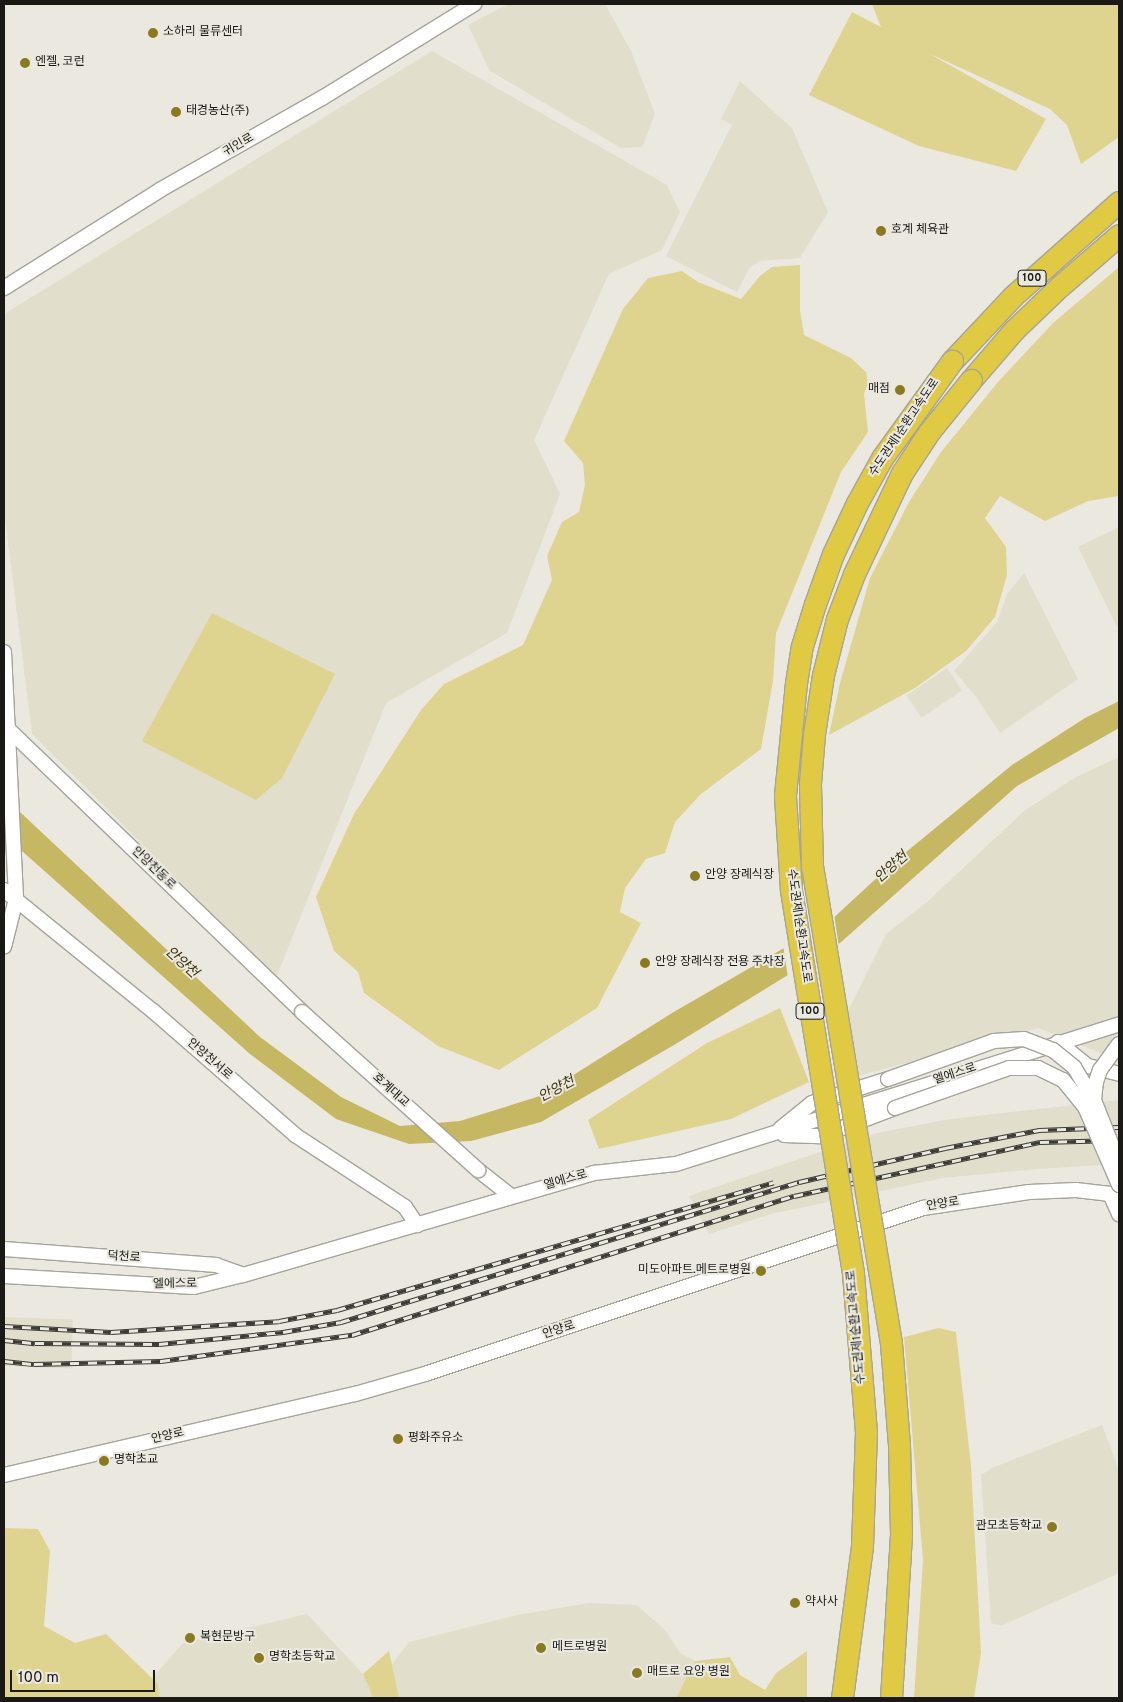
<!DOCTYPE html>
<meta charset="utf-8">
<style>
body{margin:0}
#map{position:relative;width:1123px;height:1702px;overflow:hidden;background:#ebe9df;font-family:Overpass,"Noto Sans KR",sans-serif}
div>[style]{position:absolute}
.built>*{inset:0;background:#e1decc;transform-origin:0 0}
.green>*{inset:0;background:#dfd390}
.water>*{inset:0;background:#c6b762}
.pier>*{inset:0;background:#ebe9df}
.roads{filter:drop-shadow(1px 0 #a6a49b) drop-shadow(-1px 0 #a6a49b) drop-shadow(0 1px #a6a49b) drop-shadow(0 -1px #a6a49b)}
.minor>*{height:14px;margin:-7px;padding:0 7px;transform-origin:7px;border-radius:7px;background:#fff}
.highway>*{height:21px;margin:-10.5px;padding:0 10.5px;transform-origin:10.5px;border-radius:10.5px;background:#e0c943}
.rail>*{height:5px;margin-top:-2.5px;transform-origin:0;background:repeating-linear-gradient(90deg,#ebe9df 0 9px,#3c3b37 0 18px);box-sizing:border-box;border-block:1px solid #3c3b37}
.bridges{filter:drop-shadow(1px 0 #a6a49b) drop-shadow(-1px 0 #a6a49b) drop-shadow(0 1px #a6a49b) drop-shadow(0 -1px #a6a49b)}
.minor-bridge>*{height:14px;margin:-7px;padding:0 7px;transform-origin:7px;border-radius:7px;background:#fff}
.highway-bridge>*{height:21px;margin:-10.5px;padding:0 10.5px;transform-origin:10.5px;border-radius:10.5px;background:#e0c943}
.dots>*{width:14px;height:14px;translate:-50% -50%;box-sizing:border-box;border:2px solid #ebe9df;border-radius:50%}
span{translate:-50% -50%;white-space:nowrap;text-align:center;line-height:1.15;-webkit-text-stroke:4px #ebe9df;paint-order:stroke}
.shield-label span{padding:1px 4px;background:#ebe9df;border:1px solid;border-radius:4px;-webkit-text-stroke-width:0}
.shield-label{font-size:11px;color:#1a1916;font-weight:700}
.poi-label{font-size:12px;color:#1a1916}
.left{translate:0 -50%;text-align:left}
.right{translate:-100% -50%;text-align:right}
.street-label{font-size:12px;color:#1a1916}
.water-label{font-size:14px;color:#39320c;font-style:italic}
.frame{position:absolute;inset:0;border:5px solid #1a1916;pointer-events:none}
.scale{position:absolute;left:10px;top:1670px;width:145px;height:22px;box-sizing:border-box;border:2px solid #1a1916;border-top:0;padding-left:6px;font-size:15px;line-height:18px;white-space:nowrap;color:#1a1916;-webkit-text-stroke:4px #ebe9df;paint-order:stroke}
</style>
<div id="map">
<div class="built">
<i style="clip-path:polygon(509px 4px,605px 4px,631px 51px,655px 114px,642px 147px,621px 148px,490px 71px,468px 25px)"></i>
<i style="clip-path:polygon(432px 51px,667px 185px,680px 212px,662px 250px,609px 274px,534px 440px,560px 494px,507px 633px,386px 703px,276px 978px,32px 734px,4px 510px,4px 314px)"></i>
<i style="clip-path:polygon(740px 81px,792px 128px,828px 212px,800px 258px,760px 261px,750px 267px,737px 292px,666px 256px,732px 125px,721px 119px)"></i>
<i style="clip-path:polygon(1119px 527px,1119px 631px,1078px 547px)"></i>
<i style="clip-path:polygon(1024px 573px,1078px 679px,1000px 733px,977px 698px,954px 671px,997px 622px,1007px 594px)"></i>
<i style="left:947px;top:668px;width:27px;height:49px;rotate:56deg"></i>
<i style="clip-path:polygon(1119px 757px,1119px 1060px,1038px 1028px,854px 1077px,844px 1019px,886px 934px,927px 902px,1024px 811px,1076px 777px)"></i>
<i style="clip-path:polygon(1119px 1100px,1119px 1164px,1037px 1169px,943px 1178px,771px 1214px,709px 1234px,689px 1196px,877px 1133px,950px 1119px)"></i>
<i style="left:4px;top:1317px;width:69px;height:49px;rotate:2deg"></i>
<i style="clip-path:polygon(1102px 1425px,1119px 1470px,1119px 1573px,1001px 1626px,991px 1623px,981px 1475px,992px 1468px)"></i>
<i style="clip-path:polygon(589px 1603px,637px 1605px,666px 1631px,680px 1653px,695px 1661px,676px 1698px,399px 1698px,397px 1694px,391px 1666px,409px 1642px,517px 1615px)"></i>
<i style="clip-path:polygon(307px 1614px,363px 1674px,373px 1698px,160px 1698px,158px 1684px,152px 1678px,183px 1643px)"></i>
</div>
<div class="green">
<i style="clip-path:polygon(872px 4px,1119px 4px,1119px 137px,1081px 164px,1067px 125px,1050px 109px,928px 53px,1046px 119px,1016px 171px,919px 146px,809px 95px,852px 12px,881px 27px)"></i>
<i style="clip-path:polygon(800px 265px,800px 310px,804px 335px,851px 358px,866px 372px,868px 383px,864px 394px,868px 432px,841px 472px,776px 633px,773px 681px,761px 749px,701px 794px,675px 822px,665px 853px,646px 859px,625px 888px,620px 912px,641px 923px,597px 1008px,499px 1070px,438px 1046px,364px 993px,358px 972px,334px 951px,316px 897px,354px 814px,421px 710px,444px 684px,523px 645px,552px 580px,547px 556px,562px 522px,579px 512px,585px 485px,583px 463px,564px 441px,623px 309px,648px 278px,682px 271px,698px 282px,741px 299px,760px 276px,772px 267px)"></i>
<i style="clip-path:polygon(1119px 267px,1119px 496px,1088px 501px,1045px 521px,1000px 496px,985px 518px,1006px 547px,1007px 575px,995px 617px,966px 651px,915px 688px,829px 735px,840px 683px,870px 578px,909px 502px,941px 452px,998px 382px,1053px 323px)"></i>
<i style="clip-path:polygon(212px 613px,335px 674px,282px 778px,256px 800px,142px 741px)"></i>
<i style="clip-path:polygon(780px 1008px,809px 1082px,731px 1119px,599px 1149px,588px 1120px,707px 1043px)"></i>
<i style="clip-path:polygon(939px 1328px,956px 1332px,971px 1466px,981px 1653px,974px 1698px,914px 1698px,923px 1560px,904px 1337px)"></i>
<i style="clip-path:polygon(4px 1528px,38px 1529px,50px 1551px,44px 1626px,75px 1643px,106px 1634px,158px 1684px,160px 1698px,4px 1698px)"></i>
<i style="clip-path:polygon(389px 1651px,399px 1698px,373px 1698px,363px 1674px)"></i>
<i style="clip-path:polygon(807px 1651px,807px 1698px,676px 1698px,695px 1661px,730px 1657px,740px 1675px,765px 1690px,776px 1673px)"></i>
</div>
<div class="water">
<i style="clip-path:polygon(1119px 701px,1119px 728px,1017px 786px,840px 943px,674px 1045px,541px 1122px,471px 1141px,409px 1144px,336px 1119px,250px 1054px,4px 835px,4px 797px,260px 1037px,341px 1097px,400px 1126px,460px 1121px,540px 1096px,672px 1013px,829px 922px,894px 862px,1012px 765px,1085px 718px)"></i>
</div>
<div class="pier">
<i style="clip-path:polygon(834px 914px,839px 947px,788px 978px,783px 945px)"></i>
</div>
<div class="roads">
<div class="minor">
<i style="left:4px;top:288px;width:184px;rotate:-32.1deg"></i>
<i style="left:160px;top:190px;width:186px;rotate:-29.6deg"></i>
<i style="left:322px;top:98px;width:179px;rotate:-31.7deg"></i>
<i style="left:4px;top:652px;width:247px;rotate:87.2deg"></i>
<i style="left:16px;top:899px;width:49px;rotate:104deg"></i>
<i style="left:4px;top:725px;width:414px;rotate:43.9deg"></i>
<i style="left:4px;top:890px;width:192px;rotate:39.1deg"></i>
<i style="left:153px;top:1011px;width:189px;rotate:41.1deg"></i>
<i style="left:295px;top:1135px;width:131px;rotate:33.2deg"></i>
<i style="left:405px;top:1207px;width:22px;rotate:56deg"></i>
<i style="left:1058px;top:1042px;width:38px;rotate:39deg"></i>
<i style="left:1088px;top:1066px;width:32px;rotate:14deg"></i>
<i style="left:780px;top:1129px;width:41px;rotate:-39.1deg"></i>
<i style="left:812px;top:1103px;width:80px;rotate:-17.5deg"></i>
<i style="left:784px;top:1135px;width:37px;rotate:2deg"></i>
<i style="left:821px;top:1136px;width:79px;rotate:-20.7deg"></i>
<i style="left:478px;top:1170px;width:42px;rotate:38.2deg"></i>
<i style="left:1111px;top:1196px;width:20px;rotate:66deg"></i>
<i style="left:4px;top:1249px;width:213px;rotate:4.3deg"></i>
<i style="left:216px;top:1265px;width:29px;rotate:20deg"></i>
<i style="left:4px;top:1276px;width:190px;rotate:3.3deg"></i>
<i style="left:194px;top:1287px;width:50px;rotate:-13.8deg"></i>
<i style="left:243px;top:1275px;width:366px;rotate:-16.2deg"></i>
<i style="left:594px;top:1173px;width:82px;rotate:-6.3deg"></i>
<i style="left:676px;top:1164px;width:465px;rotate:-17.5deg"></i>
<i style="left:4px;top:1475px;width:360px;rotate:-13deg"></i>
<i style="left:355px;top:1394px;width:73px;rotate:-15.9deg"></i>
<i style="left:425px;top:1374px;width:525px;rotate:-18.43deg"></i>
<i style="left:923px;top:1208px;width:107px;rotate:-8.6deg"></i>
<i style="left:1029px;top:1192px;width:47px;rotate:-2.4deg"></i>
<i style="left:1076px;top:1190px;width:43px;rotate:6.6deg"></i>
</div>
<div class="highway">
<i style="left:952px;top:361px;width:89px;rotate:-46.8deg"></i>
<i style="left:1013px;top:296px;width:142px;rotate:-41.6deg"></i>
<i style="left:971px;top:380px;width:66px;rotate:-49.3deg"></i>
<i style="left:1014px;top:330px;width:64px;rotate:-43.7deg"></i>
<i style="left:1060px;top:286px;width:78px;rotate:-40.8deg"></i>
</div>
</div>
<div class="rail">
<i style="left:4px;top:1326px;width:107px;rotate:3.2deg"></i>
<i style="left:111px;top:1332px;width:168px;rotate:-3.7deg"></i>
<i style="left:279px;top:1321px;width:59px;rotate:-10.7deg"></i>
<i style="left:337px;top:1310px;width:455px;rotate:-16.3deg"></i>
<i style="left:4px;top:1340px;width:31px;rotate:6deg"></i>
<i style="left:35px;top:1343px;width:124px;rotate:0.5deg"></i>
<i style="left:159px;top:1344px;width:125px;rotate:-5.5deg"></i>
<i style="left:283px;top:1332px;width:59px;rotate:-9.8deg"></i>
<i style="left:341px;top:1322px;width:479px;rotate:-17deg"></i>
<i style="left:799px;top:1182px;width:150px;rotate:-13.1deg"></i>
<i style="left:945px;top:1148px;width:96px;rotate:-10.8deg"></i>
<i style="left:1039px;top:1130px;width:80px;rotate:-2.1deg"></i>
<i style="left:4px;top:1361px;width:30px;rotate:6deg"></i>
<i style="left:34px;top:1364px;width:127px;rotate:-1.4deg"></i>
<i style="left:161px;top:1361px;width:193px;rotate:-7.8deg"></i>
<i style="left:352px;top:1335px;width:463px;rotate:-17.5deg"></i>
<i style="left:794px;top:1196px;width:252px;rotate:-12.4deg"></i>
<i style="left:1040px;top:1142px;width:79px;rotate:-1.5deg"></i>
</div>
<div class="bridges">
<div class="minor-bridge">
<i style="left:302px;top:1012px;width:237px;rotate:41.9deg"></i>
<i style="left:888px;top:1079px;width:113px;rotate:-19.7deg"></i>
<i style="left:994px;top:1041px;width:30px;rotate:-4deg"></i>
<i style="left:1024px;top:1039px;width:31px;rotate:21deg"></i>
<i style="left:1053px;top:1050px;width:27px;rotate:39deg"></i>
<i style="left:1074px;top:1067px;width:39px;rotate:59deg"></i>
<i style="left:1094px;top:1100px;width:68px;rotate:68.4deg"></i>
<i style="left:1094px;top:1100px;width:18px;rotate:-84deg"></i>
<i style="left:1096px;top:1082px;width:13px;rotate:-72deg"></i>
<i style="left:1100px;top:1070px;width:32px;rotate:-54deg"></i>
<i style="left:895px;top:1108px;width:121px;rotate:-19.3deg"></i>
<i style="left:1009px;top:1068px;width:29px"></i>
<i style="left:1038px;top:1068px;width:28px;rotate:26deg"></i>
<i style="left:1063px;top:1080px;width:35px;rotate:51deg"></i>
<i style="left:1085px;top:1107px;width:85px;rotate:66.4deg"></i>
</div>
<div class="highway-bridge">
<i style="left:842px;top:1698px;width:153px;rotate:-82.5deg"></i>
<i style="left:862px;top:1546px;width:114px;rotate:-88deg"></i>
<i style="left:866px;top:1432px;width:160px;rotate:-94.7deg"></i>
<i style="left:853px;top:1273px;width:389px;rotate:-99.2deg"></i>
<i style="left:791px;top:889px;width:94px;rotate:-93.7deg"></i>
<i style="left:785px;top:795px;width:113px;rotate:-84.4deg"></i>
<i style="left:796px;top:683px;width:37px;rotate:-81deg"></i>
<i style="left:802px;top:646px;width:44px;rotate:-72.8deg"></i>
<i style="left:815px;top:604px;width:53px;rotate:-70.2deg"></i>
<i style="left:833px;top:554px;width:56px;rotate:-64.8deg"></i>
<i style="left:857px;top:503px;width:51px;rotate:-60.9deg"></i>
<i style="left:882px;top:458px;width:120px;rotate:-54.2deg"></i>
<i style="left:891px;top:1698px;width:165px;rotate:-86.5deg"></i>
<i style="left:901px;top:1533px;width:88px;rotate:-91.3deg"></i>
<i style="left:899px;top:1445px;width:102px;rotate:-94.5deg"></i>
<i style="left:891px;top:1343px;width:483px;rotate:-99.4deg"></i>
<i style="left:812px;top:867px;width:84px;rotate:-91.4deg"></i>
<i style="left:810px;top:783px;width:49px;rotate:-85.3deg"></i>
<i style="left:814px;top:734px;width:60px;rotate:-81.3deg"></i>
<i style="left:823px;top:675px;width:58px;rotate:-76deg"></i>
<i style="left:837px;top:619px;width:48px;rotate:-69.3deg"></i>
<i style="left:854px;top:574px;width:112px;rotate:-64.6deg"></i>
<i style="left:902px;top:473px;width:49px;rotate:-56.6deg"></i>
<i style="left:929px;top:432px;width:67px;rotate:-51.1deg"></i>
</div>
</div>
<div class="dots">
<i style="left:153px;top:33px;background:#897a1f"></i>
<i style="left:25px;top:63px;background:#897a1f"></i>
<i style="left:176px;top:112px;background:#897a1f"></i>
<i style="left:881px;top:231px;background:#897a1f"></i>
<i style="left:900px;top:390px;background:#897a1f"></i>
<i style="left:695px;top:876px;background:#897a1f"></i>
<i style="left:645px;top:963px;background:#897a1f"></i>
<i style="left:761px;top:1271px;background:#897a1f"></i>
<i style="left:398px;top:1439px;background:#897a1f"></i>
<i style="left:104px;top:1461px;background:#897a1f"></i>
<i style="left:1052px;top:1527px;background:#897a1f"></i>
<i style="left:795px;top:1603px;background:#897a1f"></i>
<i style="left:190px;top:1638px;background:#897a1f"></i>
<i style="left:541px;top:1648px;background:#897a1f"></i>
<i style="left:259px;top:1658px;background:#897a1f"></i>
<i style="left:637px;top:1673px;background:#897a1f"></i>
</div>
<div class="shield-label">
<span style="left:1032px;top:278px">100</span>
<span style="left:810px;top:1011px">100</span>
</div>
<div class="poi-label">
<span class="left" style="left:163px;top:33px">소하리 물류센터</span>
<span class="left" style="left:35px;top:63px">엔젤, 코런</span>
<span class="left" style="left:186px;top:112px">태경농산(주)</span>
<span class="left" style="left:891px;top:231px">호계 체육관</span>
<span class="right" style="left:890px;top:390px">매점</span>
<span class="left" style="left:705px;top:876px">안양 장례식장</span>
<span class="left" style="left:655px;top:963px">안양 장례식장 전용 주차장</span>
<span class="right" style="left:751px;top:1271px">미도아파트.메트로병원</span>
<span class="left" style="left:408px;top:1439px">평화주유소</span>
<span class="left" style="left:114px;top:1461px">명학초교</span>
<span class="right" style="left:1042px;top:1527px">관모초등학교</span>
<span class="left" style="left:805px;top:1603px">약사사</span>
<span class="left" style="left:200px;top:1638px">복현문방구</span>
<span class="left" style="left:552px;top:1648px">메트로병원</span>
<span class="left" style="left:269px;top:1658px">명학초등학교</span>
<span class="left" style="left:647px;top:1673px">매트로 요양 병원</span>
</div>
<div class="street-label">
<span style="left:239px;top:146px;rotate:-30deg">귀인로</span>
<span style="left:905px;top:428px;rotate:-56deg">수도권제1순환고속도로</span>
<span style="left:153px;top:869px;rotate:44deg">안양천동로</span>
<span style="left:798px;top:926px;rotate:82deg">수도권제1순환고속도로</span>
<span style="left:209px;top:1060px;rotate:41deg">안양천서로</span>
<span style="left:955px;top:1075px;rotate:-18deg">엘에스로</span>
<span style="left:390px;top:1091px;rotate:42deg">호계대교</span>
<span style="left:566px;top:1181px;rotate:-16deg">엘에스로</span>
<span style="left:943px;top:1205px;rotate:-9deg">안양로</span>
<span style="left:124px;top:1258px;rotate:4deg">덕천로</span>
<span style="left:175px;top:1285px;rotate:-1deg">엘에스로</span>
<span style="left:857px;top:1327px;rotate:-95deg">수도권제1순환고속도로</span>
<span style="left:559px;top:1331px;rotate:-18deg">안양로</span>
<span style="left:168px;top:1437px;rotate:-13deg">안양로</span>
</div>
<div class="water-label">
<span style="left:892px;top:868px;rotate:-41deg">안양천</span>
<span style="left:181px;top:963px;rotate:42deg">안양천</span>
<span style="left:557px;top:1090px;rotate:-28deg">안양천</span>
</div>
<div class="frame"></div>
<div class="scale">100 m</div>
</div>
